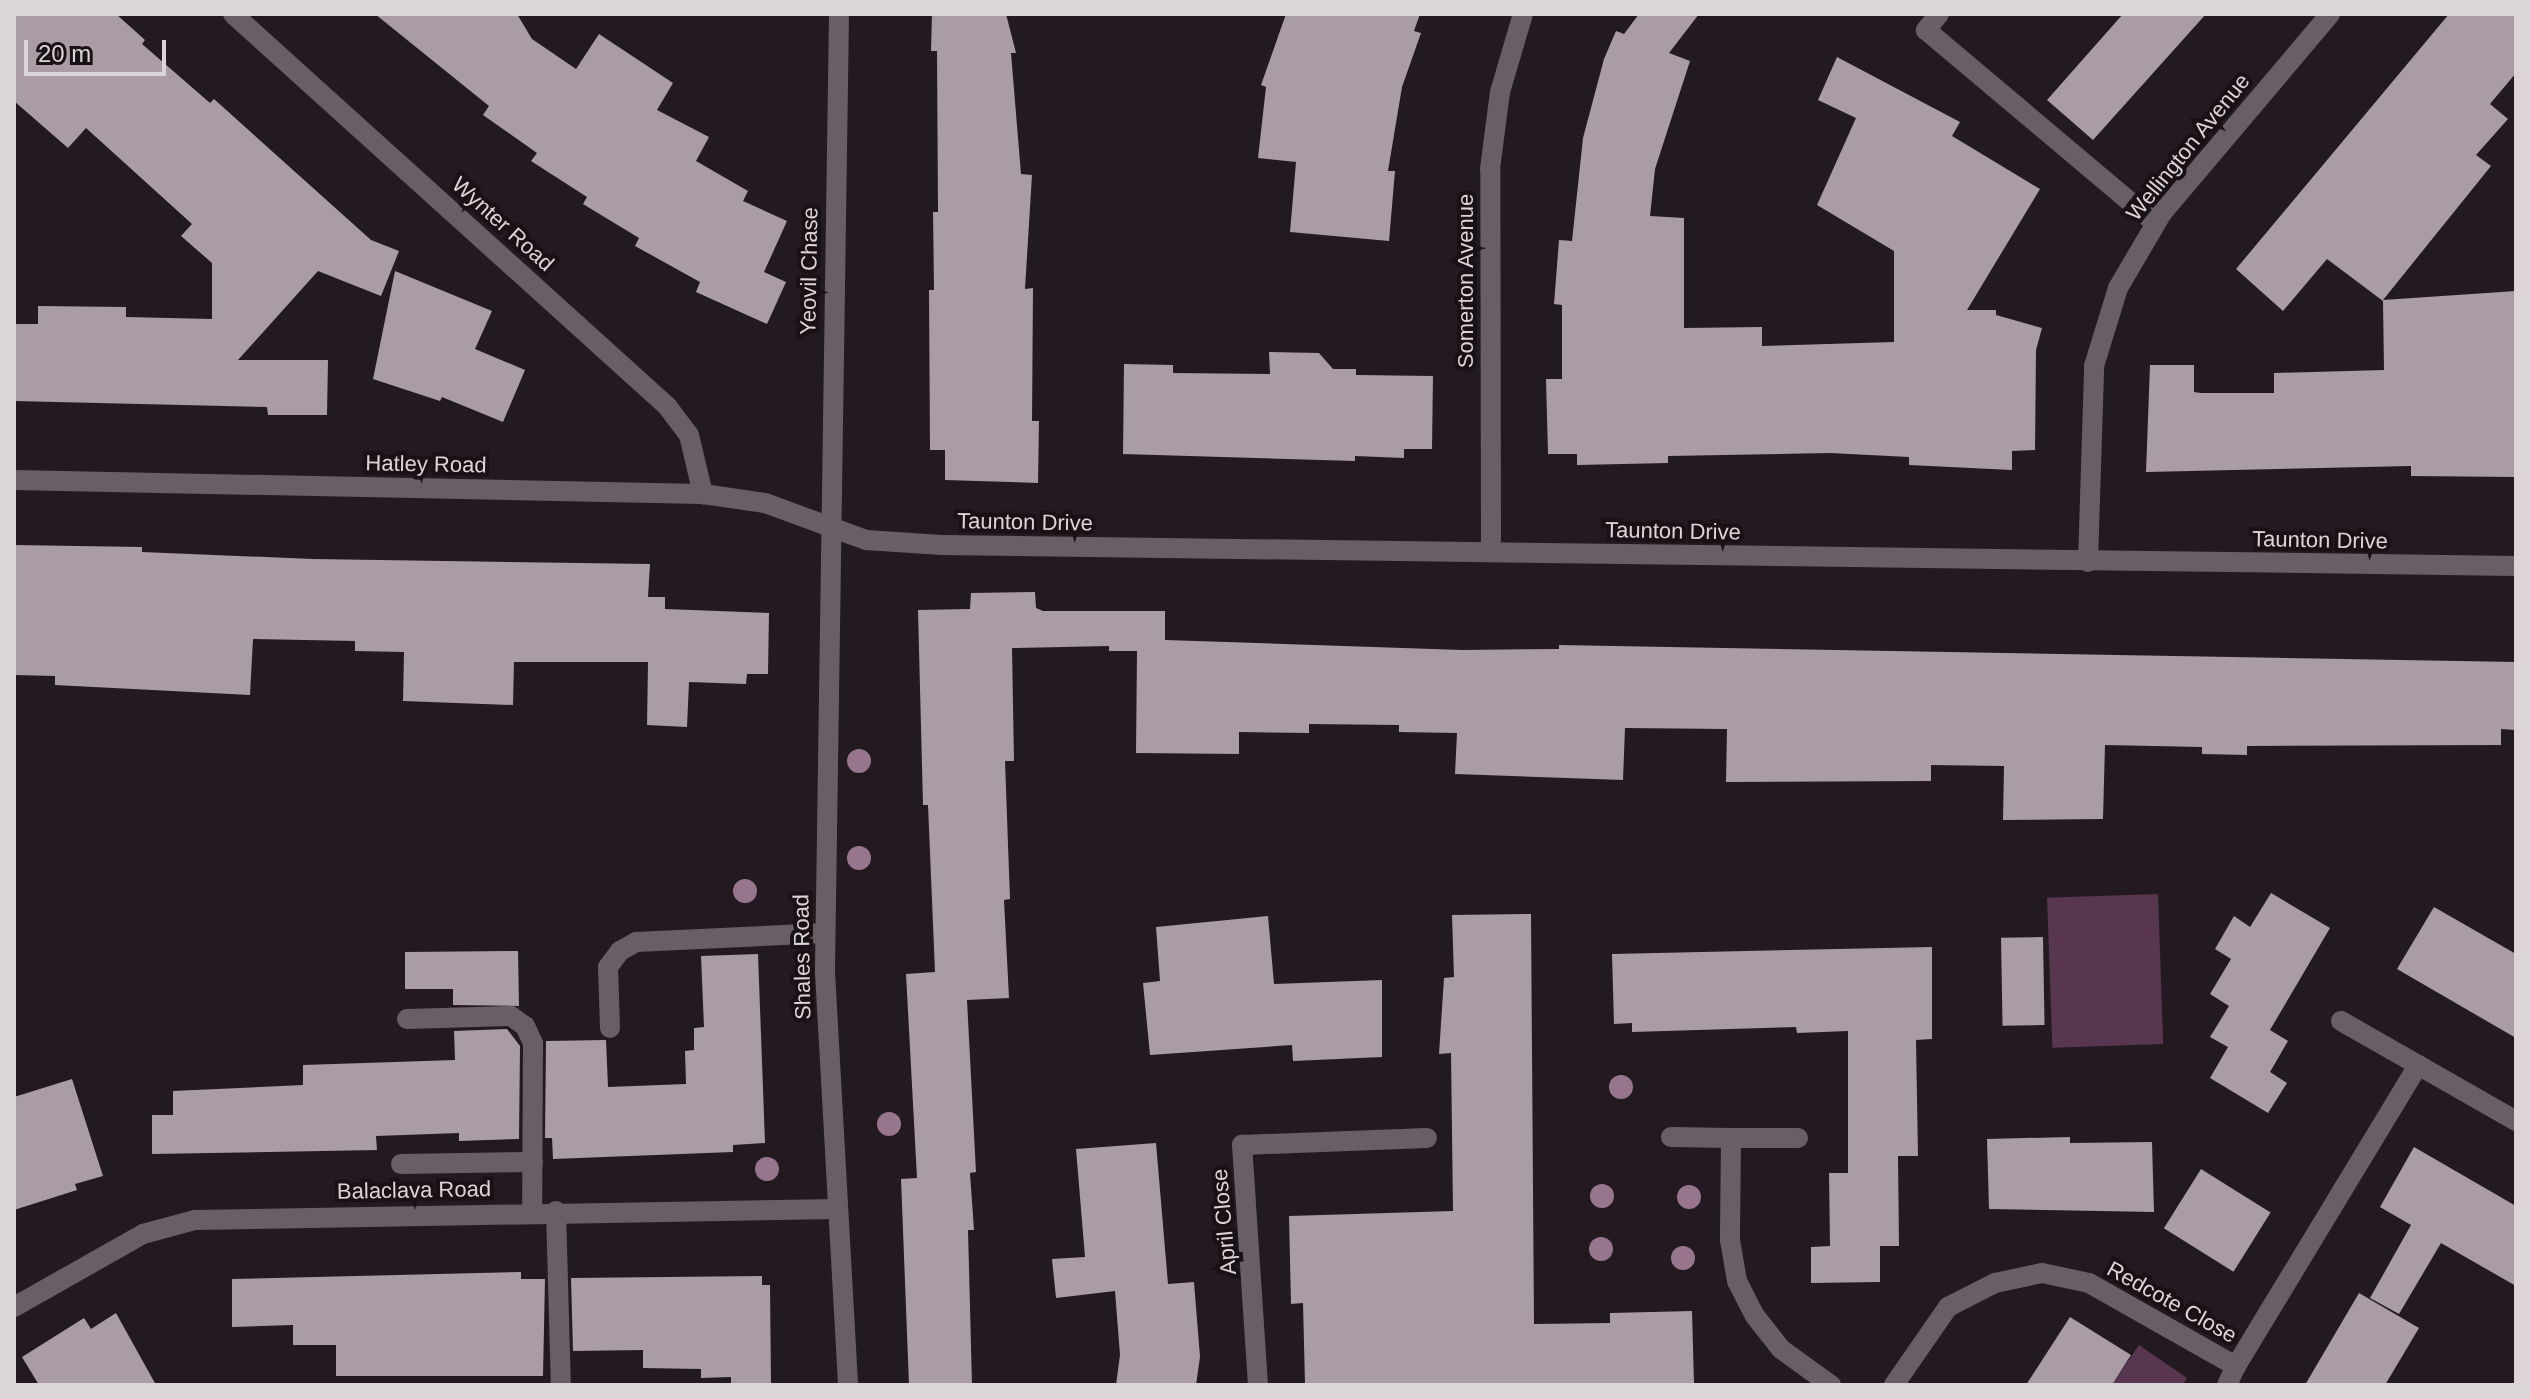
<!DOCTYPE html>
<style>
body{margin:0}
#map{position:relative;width:2530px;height:1399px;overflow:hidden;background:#231a21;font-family:Helvetica,sans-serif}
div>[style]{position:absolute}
.green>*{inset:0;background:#59364f;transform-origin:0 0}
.building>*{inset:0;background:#a99ca5;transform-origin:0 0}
.service>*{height:20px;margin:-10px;padding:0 10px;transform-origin:10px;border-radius:10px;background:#6a5e66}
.minor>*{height:20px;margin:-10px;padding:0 10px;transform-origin:10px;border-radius:10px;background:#6a5e66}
.trees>*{width:24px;height:24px;margin:-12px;border-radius:50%;background:#97768d}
span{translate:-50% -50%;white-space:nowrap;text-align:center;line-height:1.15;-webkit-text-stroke:8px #1a1117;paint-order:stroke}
.street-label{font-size:22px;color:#dbd5d9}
.frame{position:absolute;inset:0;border:16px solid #dbd5d9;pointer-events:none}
.scale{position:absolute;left:24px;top:40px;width:142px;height:36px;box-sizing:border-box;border:4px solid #dbd5d9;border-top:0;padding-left:10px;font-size:24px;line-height:28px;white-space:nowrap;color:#dbd5d9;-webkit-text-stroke:6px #1a1117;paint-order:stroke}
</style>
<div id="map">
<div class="green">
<i style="left:2158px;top:894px;width:150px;height:111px;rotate:88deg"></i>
<i style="clip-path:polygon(2139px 1345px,2187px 1378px,2183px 1385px,2112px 1385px)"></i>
</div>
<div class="building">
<i style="clip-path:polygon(14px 14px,116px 14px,145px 40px,142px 44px,210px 103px,214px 99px,371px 240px,399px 251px,381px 296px,318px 271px,238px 360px,328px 360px,327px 415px,268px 415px,267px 407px,14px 401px,14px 324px,38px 324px,38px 306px,126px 307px,126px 317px,212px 319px,212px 263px,181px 236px,192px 224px,86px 128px,68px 148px,14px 101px)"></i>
<i style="clip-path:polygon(375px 14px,517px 14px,532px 39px,576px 69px,599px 34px,673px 83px,657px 110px,709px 137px,696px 161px,748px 191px,743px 201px,787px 221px,764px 272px,786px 282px,767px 324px,696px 292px,700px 282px,635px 246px,639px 238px,583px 204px,587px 197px,531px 161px,537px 153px,483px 115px,489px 106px)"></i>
<i style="clip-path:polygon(932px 14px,1006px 14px,1016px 53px,1011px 53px,1021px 174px,1032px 175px,1025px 289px,1033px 288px,1032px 421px,1039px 421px,1038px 483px,945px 480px,945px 450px,930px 450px,929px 290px,934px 290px,933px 212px,938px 212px,937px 51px,931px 51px)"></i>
<i style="clip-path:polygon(1286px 14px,1420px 14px,1414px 31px,1421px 33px,1402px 87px,1388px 171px,1395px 171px,1389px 241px,1290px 232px,1296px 162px,1258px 158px,1266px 87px,1261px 85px)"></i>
<i style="clip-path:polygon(1639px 14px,1699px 14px,1669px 53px,1690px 61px,1655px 169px,1650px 216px,1684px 218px,1684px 328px,1762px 327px,1762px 346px,1894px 342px,1894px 251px,1817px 205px,1856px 118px,1818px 100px,1837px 57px,1960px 122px,1952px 136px,2040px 189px,1967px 310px,1996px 310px,1996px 315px,2042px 328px,2036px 350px,2035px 450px,2012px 451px,2012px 470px,1909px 465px,1909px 457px,1830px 453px,1668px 456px,1668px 463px,1577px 465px,1577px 454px,1548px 454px,1546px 379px,1562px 379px,1562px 305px,1554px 304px,1559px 240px,1572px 241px,1583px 138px,1604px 59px,1616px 31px,1624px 34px)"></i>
<i style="clip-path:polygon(2123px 14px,2206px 14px,2093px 140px,2047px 100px)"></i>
<i style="clip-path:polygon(2449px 14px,2516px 14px,2516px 73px,2490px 104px,2508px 119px,2476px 155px,2491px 166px,2383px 300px,2516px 291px,2516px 477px,2411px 476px,2411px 466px,2146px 472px,2150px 365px,2194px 365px,2194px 392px,2201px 393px,2274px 393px,2274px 373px,2384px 370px,2383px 301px,2327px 259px,2283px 311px,2236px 269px)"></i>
<i style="clip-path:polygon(395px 271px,492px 311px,475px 349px,525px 370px,503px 422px,442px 397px,440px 401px,373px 379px)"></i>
<i style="clip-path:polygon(1269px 352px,1319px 353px,1333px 369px,1356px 369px,1356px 375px,1433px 376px,1432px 449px,1404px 449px,1404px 458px,1355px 456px,1355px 461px,1123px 454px,1124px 364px,1173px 365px,1173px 373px,1270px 374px)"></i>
<i style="clip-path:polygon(14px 545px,142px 547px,142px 552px,313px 559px,650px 564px,648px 597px,665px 597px,665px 609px,769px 613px,768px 674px,747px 674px,746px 684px,689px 682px,687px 727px,647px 725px,648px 662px,514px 662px,513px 705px,403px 701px,404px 652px,355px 651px,355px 641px,253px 639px,250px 695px,55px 685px,55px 676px,14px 675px)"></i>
<i style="clip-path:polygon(1035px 592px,1036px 608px,1043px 611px,1165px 611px,1165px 640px,1462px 650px,1559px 649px,1559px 645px,2516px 662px,2516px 730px,2501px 729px,2501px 745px,2247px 746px,2247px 755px,2202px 754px,2202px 747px,2105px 745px,2103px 819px,2003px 820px,2004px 766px,1931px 765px,1931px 781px,1726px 782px,1727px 729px,1625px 728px,1623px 780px,1455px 774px,1457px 733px,1399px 732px,1399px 725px,1309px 724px,1309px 733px,1239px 732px,1239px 754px,1136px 753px,1137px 651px,1109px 651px,1109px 646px,1012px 648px,1014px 761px,1005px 761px,1010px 899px,1004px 900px,1009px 998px,967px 1000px,976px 1172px,970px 1173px,974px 1230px,968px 1230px,972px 1385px,909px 1385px,901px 1179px,917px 1178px,906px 974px,935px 972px,928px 805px,923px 805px,918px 610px,970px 609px,971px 593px)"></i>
<i style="clip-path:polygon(2271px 893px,2330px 928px,2270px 1030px,2288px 1041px,2270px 1072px,2287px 1083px,2268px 1113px,2210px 1078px,2228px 1047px,2210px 1037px,2229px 1006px,2210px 994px,2231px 959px,2215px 949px,2234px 916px,2250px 927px)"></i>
<i style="clip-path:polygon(2434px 907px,2516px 954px,2516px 1038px,2397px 969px)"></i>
<i style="clip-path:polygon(1531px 914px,1534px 1324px,1610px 1323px,1610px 1313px,1692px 1311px,1694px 1383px,1305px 1385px,1303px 1303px,1291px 1304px,1289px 1216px,1453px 1211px,1451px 1053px,1439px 1054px,1444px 978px,1454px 977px,1452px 915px)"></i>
<i style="clip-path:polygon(1268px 916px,1274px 984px,1382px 980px,1382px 1057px,1293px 1061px,1292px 1045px,1150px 1055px,1143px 983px,1160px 981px,1156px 927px)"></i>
<i style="left:2043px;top:937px;width:88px;height:42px;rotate:89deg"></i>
<i style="clip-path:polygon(1932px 947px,1932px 1039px,1916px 1040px,1918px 1156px,1898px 1156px,1899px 1246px,1880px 1246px,1880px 1282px,1811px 1283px,1811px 1247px,1830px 1246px,1829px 1173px,1848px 1173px,1848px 1031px,1797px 1033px,1796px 1027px,1632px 1032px,1632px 1023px,1614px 1024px,1612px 954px)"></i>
<i style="clip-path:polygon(518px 951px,519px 1006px,453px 1005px,453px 989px,405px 989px,405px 952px)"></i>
<i style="clip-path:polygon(758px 954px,765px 1143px,733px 1145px,733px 1152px,553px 1159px,552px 1138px,545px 1138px,546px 1041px,606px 1040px,608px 1087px,686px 1084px,685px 1051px,694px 1050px,694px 1028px,704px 1027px,701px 956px)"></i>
<i style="clip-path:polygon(507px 1029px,520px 1046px,519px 1139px,459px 1141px,459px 1133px,376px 1136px,377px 1150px,152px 1154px,152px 1115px,173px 1115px,173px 1091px,303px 1085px,303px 1065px,455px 1060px,454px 1031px)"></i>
<i style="clip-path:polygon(72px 1079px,103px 1176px,75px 1184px,77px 1190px,14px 1210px,14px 1097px)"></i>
<i style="clip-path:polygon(2070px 1137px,2070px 1143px,2152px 1142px,2154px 1212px,1989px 1209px,1987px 1139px)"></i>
<i style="clip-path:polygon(1156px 1143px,1168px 1284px,1194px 1282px,1200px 1357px,1196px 1385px,1116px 1385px,1120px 1355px,1115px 1291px,1056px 1298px,1052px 1259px,1085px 1257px,1076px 1149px)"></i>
<i style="clip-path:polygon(2414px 1147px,2516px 1206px,2516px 1286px,2441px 1243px,2399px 1314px,2370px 1298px,2411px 1225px,2380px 1207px)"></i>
<i style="left:2201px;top:1169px;width:82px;height:70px;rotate:32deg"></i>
<i style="clip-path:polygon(521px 1272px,521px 1279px,545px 1279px,543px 1376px,336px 1376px,336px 1345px,293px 1345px,293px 1325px,232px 1327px,232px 1279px)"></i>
<i style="clip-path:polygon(762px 1276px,762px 1285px,770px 1285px,771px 1385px,731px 1385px,731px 1377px,701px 1378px,701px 1369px,643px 1368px,643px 1350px,573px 1351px,571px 1278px)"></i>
<i style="clip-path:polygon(2359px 1293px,2419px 1328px,2385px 1385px,2305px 1385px)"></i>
<i style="clip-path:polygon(116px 1313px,156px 1385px,39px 1385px,22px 1357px,84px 1318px,91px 1329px)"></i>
<i style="clip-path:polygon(2070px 1317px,2131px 1355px,2112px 1385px,2026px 1385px)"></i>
</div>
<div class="service">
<i style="left:1939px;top:14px;width:21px;rotate:129deg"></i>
<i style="left:1926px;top:30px;width:299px;rotate:40.1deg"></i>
<i style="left:407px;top:1019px;width:104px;rotate:-1.7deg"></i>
<i style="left:511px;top:1016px;width:17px;rotate:36deg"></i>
<i style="left:525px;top:1026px;width:19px;rotate:65deg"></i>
<i style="left:533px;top:1043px;width:169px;rotate:90.3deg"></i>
<i style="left:610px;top:1028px;width:61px;rotate:-91.9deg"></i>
<i style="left:608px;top:967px;width:20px;rotate:-53deg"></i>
<i style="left:620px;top:951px;width:18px;rotate:-29deg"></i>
<i style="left:636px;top:942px;width:189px;rotate:-2.7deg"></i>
<i style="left:401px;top:1164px;width:132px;rotate:-0.9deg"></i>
<i style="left:556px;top:1211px;width:174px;rotate:88.4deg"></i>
</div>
<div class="minor">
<i style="left:233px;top:14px;width:585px;rotate:42.09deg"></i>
<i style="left:667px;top:406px;width:36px;rotate:53deg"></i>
<i style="left:689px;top:435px;width:61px;rotate:76.7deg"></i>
<i style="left:839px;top:14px;width:958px;rotate:90.84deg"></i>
<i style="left:825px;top:972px;width:414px;rotate:86.8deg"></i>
<i style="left:14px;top:480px;width:689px;rotate:1.16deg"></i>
<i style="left:703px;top:494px;width:63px;rotate:8.3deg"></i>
<i style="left:765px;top:503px;width:108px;rotate:20.1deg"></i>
<i style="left:866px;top:540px;width:76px;rotate:3.8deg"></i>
<i style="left:942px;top:545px;width:1574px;rotate:0.76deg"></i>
<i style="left:1491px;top:551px;width:382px;rotate:-90.1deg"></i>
<i style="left:1490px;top:169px;width:78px;rotate:-82.6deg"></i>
<i style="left:1500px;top:92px;width:81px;rotate:-73.6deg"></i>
<i style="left:2088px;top:562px;width:196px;rotate:-88.2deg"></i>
<i style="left:2094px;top:366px;width:82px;rotate:-72.9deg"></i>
<i style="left:2118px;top:288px;width:87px;rotate:-59.6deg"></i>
<i style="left:2162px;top:213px;width:260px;rotate:-49.8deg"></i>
<i style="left:2341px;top:1021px;width:89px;rotate:29.7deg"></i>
<i style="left:1671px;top:1137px;width:60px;rotate:1deg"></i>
<i style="left:1731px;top:1138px;width:102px;rotate:90.6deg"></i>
<i style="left:1730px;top:1240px;width:42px;rotate:80.3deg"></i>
<i style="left:1737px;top:1281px;width:39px;rotate:63deg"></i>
<i style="left:1755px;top:1316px;width:42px;rotate:51.8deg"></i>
<i style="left:1781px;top:1349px;width:62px;rotate:35.8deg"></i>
<i style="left:1731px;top:1138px;width:67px"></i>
<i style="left:14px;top:1307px;width:148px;rotate:-29.5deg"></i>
<i style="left:143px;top:1234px;width:54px;rotate:-15.1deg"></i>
<i style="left:195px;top:1220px;width:641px;rotate:-0.98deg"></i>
<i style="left:1258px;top:1385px;width:241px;rotate:-93.8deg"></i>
<i style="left:1242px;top:1145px;width:185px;rotate:-2.2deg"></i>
<i style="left:1894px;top:1385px;width:95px;rotate:-55.3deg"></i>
<i style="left:1948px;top:1307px;width:53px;rotate:-27.1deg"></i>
<i style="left:1995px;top:1283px;width:48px;rotate:-12deg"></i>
<i style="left:2042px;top:1273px;width:48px;rotate:12deg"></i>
<i style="left:2089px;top:1283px;width:169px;rotate:29.5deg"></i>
<i style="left:2236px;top:1366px;width:352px;rotate:-58.8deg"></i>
<i style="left:2418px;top:1065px;width:113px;rotate:29.7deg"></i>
<i style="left:2227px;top:1385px;width:21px;rotate:-65deg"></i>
</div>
<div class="trees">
<i style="left:859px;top:761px"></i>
<i style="left:859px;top:858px"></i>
<i style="left:745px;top:891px"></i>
<i style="left:1621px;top:1087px"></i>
<i style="left:889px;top:1124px"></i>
<i style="left:767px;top:1169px"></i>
<i style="left:1602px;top:1196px"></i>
<i style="left:1689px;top:1197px"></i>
<i style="left:1601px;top:1249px"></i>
<i style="left:1683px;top:1258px"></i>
</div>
<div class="street-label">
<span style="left:2188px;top:147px;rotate:-51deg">Wellington Avenue</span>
<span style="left:503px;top:224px;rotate:42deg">Wynter Road</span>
<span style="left:809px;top:271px;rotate:-89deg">Yeovil Chase</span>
<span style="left:1466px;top:281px;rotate:-90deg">Somerton Avenue</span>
<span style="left:426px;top:464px;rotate:1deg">Hatley Road</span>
<span style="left:1025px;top:522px;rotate:1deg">Taunton Drive</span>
<span style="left:1673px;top:531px;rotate:1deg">Taunton Drive</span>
<span style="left:2320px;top:540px;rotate:1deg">Taunton Drive</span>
<span style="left:802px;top:957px;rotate:-91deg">Shales Road</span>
<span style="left:414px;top:1190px;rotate:-1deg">Balaclava Road</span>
<span style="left:1224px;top:1222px;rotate:-95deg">April Close</span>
<span style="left:2172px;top:1302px;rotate:29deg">Redcote Close</span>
</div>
<div class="frame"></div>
<div class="scale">20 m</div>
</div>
